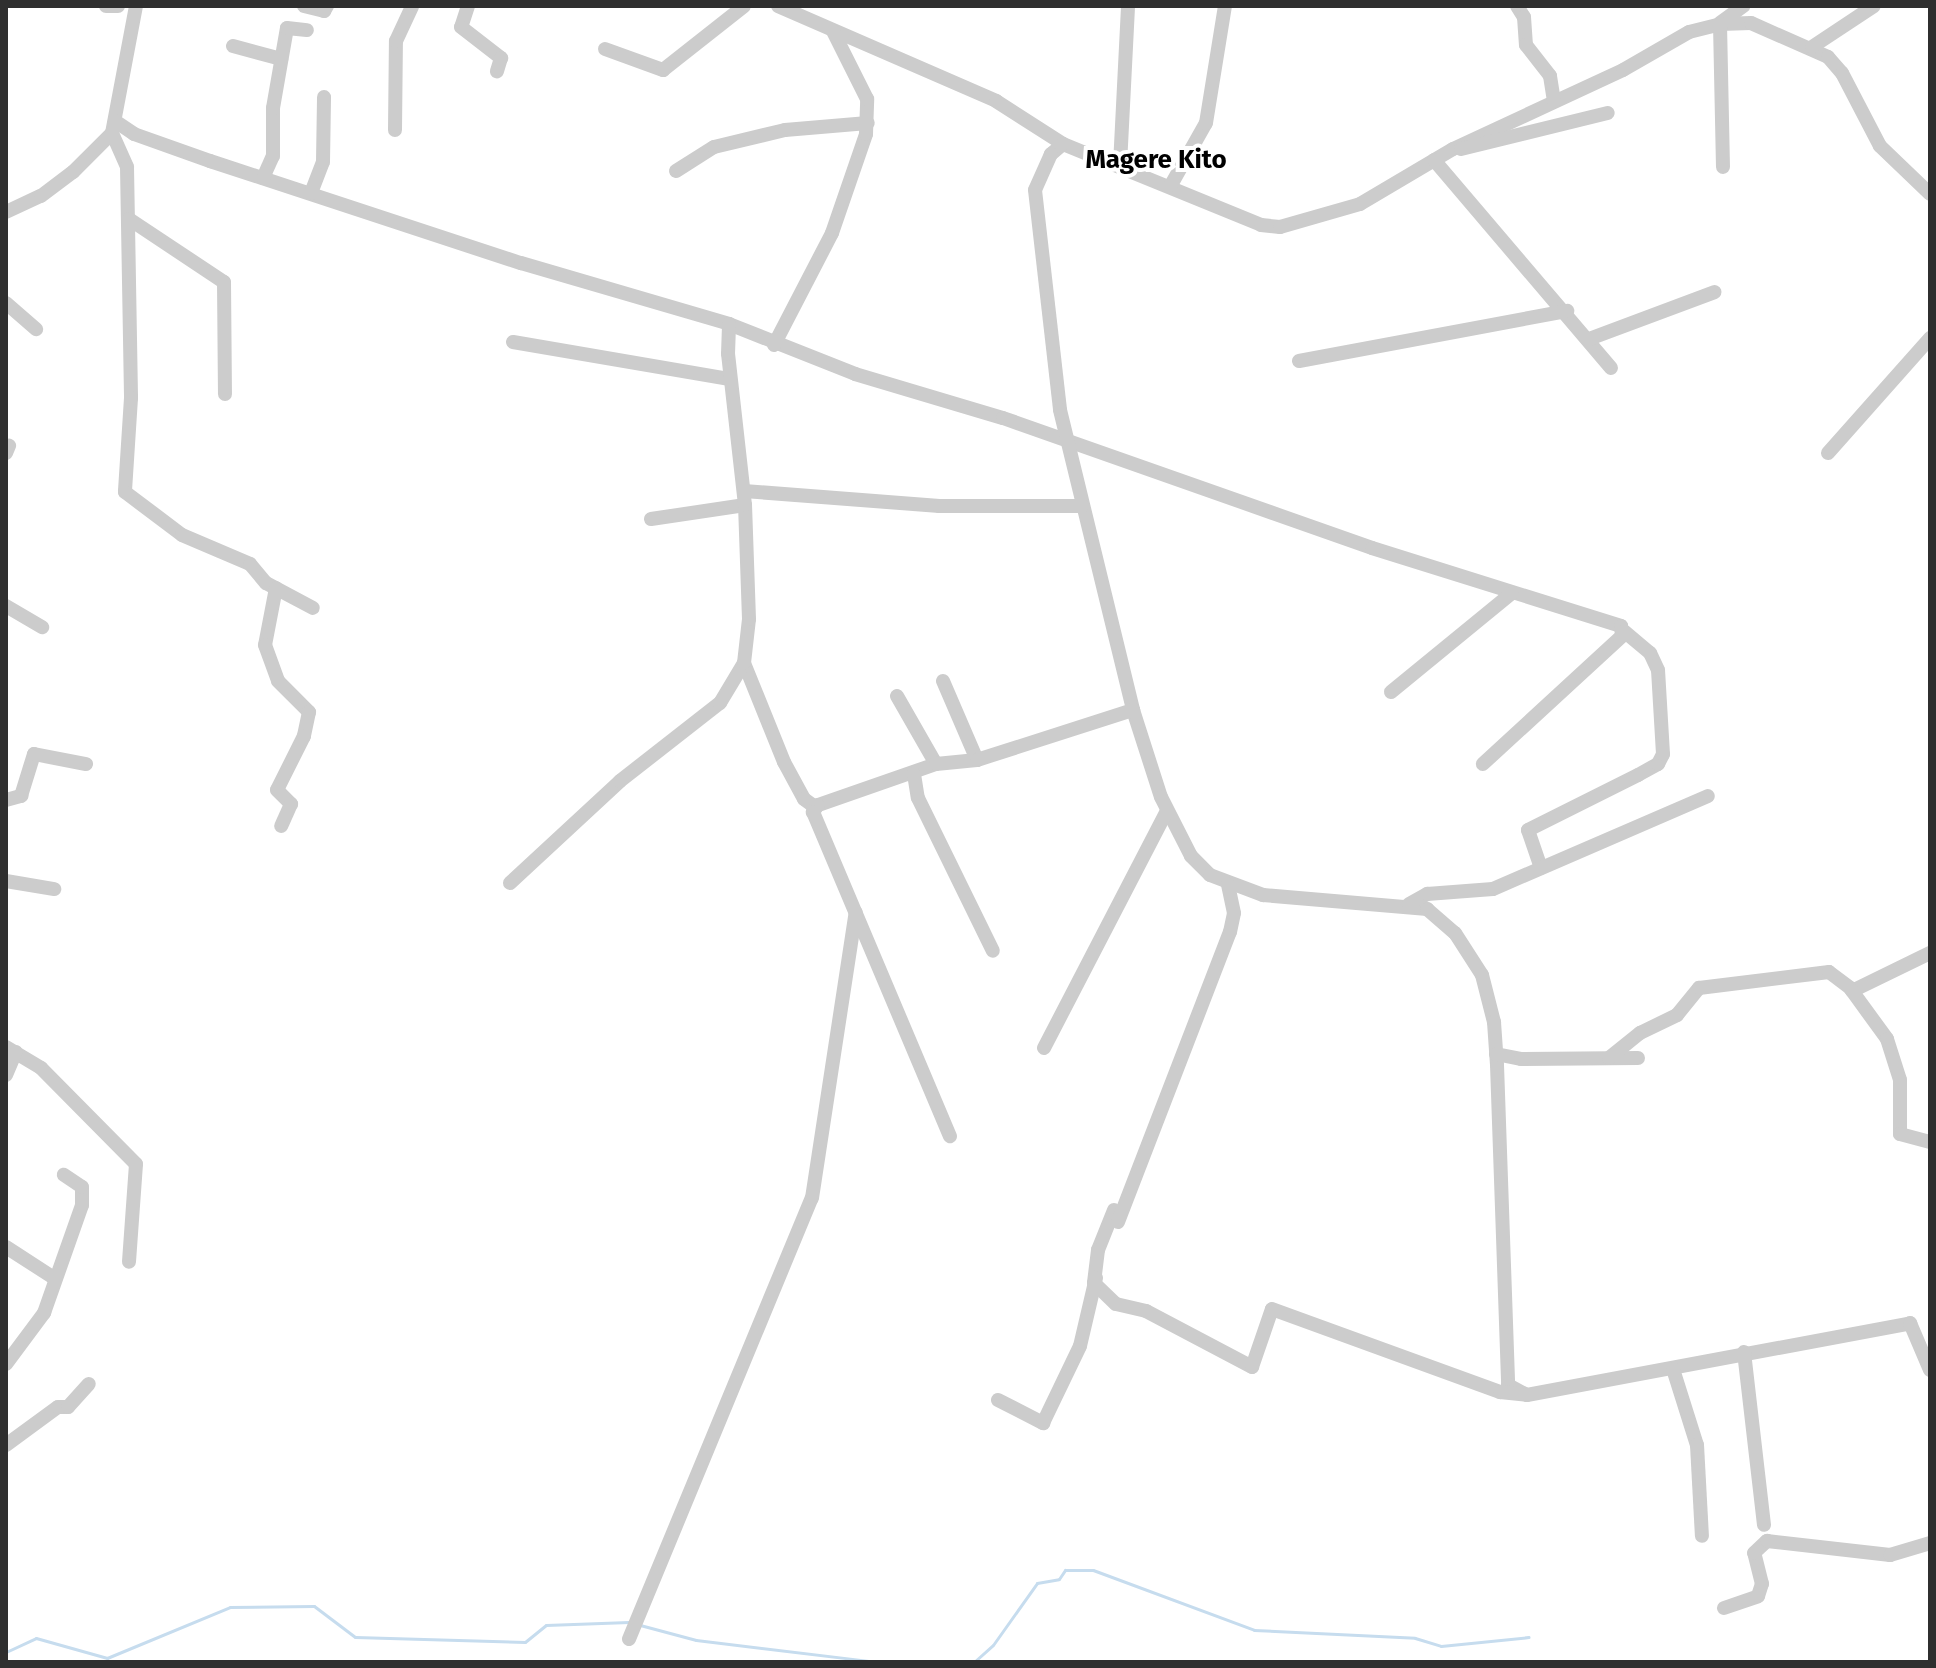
<!DOCTYPE html>
<style>
body{margin:0}
#map{position:relative;width:1936px;height:1668px;overflow:hidden;background:#fff;font-family:"Fira Sans",sans-serif}
div>[style]{position:absolute}
.stream>*{height:3px;margin:-1.5px;padding:0 1.5px;transform-origin:1.5px;border-radius:1.5px;background:#c6dcee}
.minor>*{height:14px;margin:-7px;padding:0 7px;transform-origin:7px;border-radius:7px;background:#ccc}
span{translate:-50% -50%;white-space:nowrap;text-align:center;line-height:1.15;-webkit-text-stroke:8px #fff;paint-order:stroke}
.quarter-label{font-size:26px;color:#000;font-weight:700}
.frame{position:absolute;inset:0;border:8px solid #2f2f2f;pointer-events:none}
</style>
<div id="map">
<div class="stream">
<i style="left:640px;top:1625px;width:58px;rotate:15deg"></i>
<i style="left:696px;top:1640px;width:182px;rotate:6.9deg"></i>
<i style="left:6px;top:1652px;width:33px;rotate:-25deg"></i>
<i style="left:36px;top:1638px;width:74px;rotate:15.7deg"></i>
<i style="left:107px;top:1658px;width:133px;rotate:-22.5deg"></i>
<i style="left:230px;top:1607px;width:84px;rotate:-0.7deg"></i>
<i style="left:314px;top:1606px;width:51px;rotate:37.1deg"></i>
<i style="left:355px;top:1637px;width:170px;rotate:1.7deg"></i>
<i style="left:525px;top:1642px;width:27px;rotate:-39deg"></i>
<i style="left:546px;top:1625px;width:83px;rotate:-2.1deg"></i>
<i style="left:974px;top:1662px;width:25px;rotate:-42deg"></i>
<i style="left:993px;top:1645px;width:76px;rotate:-54.6deg"></i>
<i style="left:1037px;top:1583px;width:22px;rotate:-10deg"></i>
<i style="left:1059px;top:1579px;width:11px;rotate:-56deg"></i>
<i style="left:1065px;top:1570px;width:28px"></i>
<i style="left:1093px;top:1570px;width:172px;rotate:20.4deg"></i>
<i style="left:1254px;top:1630px;width:161px;rotate:2.8deg"></i>
<i style="left:1415px;top:1638px;width:27px;rotate:17deg"></i>
<i style="left:1441px;top:1646px;width:88px;rotate:-5.8deg"></i>
</div>
<div class="minor">
<i style="left:106px;top:6px;width:12px"></i>
<i style="left:136px;top:6px;width:129px;rotate:100.7deg"></i>
<i style="left:112px;top:133px;width:37px;rotate:66deg"></i>
<i style="left:127px;top:167px;width:231px;rotate:89deg"></i>
<i style="left:131px;top:398px;width:94px;rotate:93.7deg"></i>
<i style="left:125px;top:492px;width:71px;rotate:37deg"></i>
<i style="left:182px;top:535px;width:74px;rotate:23.1deg"></i>
<i style="left:250px;top:564px;width:25px;rotate:50deg"></i>
<i style="left:266px;top:583px;width:53px;rotate:28deg"></i>
<i style="left:304px;top:6px;width:21px;rotate:14deg"></i>
<i style="left:324px;top:11px;width:6px;rotate:-59deg"></i>
<i style="left:468px;top:6px;width:22px;rotate:108deg"></i>
<i style="left:461px;top:27px;width:51px;rotate:37.8deg"></i>
<i style="left:501px;top:58px;width:14px;rotate:107deg"></i>
<i style="left:778px;top:6px;width:238px;rotate:23.5deg"></i>
<i style="left:996px;top:101px;width:80px;rotate:32.7deg"></i>
<i style="left:1063px;top:144px;width:214px;rotate:22.2deg"></i>
<i style="left:1261px;top:225px;width:19px;rotate:6deg"></i>
<i style="left:1280px;top:227px;width:83px;rotate:-16deg"></i>
<i style="left:1360px;top:204px;width:108px;rotate:-30.6deg"></i>
<i style="left:1453px;top:149px;width:187px;rotate:-24.9deg"></i>
<i style="left:1623px;top:70px;width:76px;rotate:-29.9deg"></i>
<i style="left:1689px;top:32px;width:32px;rotate:-14deg"></i>
<i style="left:1720px;top:24px;width:31px;rotate:-2deg"></i>
<i style="left:1751px;top:23px;width:84px;rotate:23.8deg"></i>
<i style="left:1828px;top:57px;width:21px;rotate:49deg"></i>
<i style="left:1842px;top:73px;width:82px;rotate:62.5deg"></i>
<i style="left:1880px;top:146px;width:69px;rotate:43.8deg"></i>
<i style="left:1517px;top:6px;width:13px;rotate:58deg"></i>
<i style="left:1524px;top:17px;width:28px;rotate:86deg"></i>
<i style="left:1526px;top:45px;width:39px;rotate:52deg"></i>
<i style="left:1550px;top:76px;width:26px;rotate:81deg"></i>
<i style="left:1720px;top:23px;width:29px;rotate:-36deg"></i>
<i style="left:1720px;top:24px;width:143px;rotate:88.8deg"></i>
<i style="left:233px;top:46px;width:50px;rotate:15.2deg"></i>
<i style="left:1812px;top:47px;width:74px;rotate:-33.5deg"></i>
<i style="left:605px;top:49px;width:62px;rotate:19.9deg"></i>
<i style="left:663px;top:70px;width:103px;rotate:-38.3deg"></i>
<i style="left:115px;top:121px;width:23px;rotate:34deg"></i>
<i style="left:134px;top:134px;width:81px;rotate:19.6deg"></i>
<i style="left:210px;top:161px;width:327px;rotate:18.2deg"></i>
<i style="left:521px;top:263px;width:217px;rotate:16.3deg"></i>
<i style="left:729px;top:324px;width:136px;rotate:21.6deg"></i>
<i style="left:855px;top:374px;width:154px;rotate:16.6deg"></i>
<i style="left:1003px;top:418px;width:391px;rotate:19.4deg"></i>
<i style="left:1372px;top:548px;width:261px;rotate:17.4deg"></i>
<i style="left:1621px;top:626px;width:10px;rotate:84deg"></i>
<i style="left:1622px;top:636px;width:189px;rotate:137.4deg"></i>
<i style="left:395px;top:130px;width:89px;rotate:-89.4deg"></i>
<i style="left:396px;top:41px;width:38px;rotate:-65deg"></i>
<i style="left:1063px;top:144px;width:16px;rotate:140deg"></i>
<i style="left:1051px;top:154px;width:39px;rotate:114deg"></i>
<i style="left:1035px;top:190px;width:221px;rotate:83.5deg"></i>
<i style="left:1060px;top:410px;width:309px;rotate:76.3deg"></i>
<i style="left:1133px;top:710px;width:91px;rotate:72.2deg"></i>
<i style="left:1161px;top:797px;width:66px;rotate:63deg"></i>
<i style="left:1191px;top:856px;width:27px;rotate:45deg"></i>
<i style="left:1210px;top:875px;width:57px;rotate:20.7deg"></i>
<i style="left:1263px;top:895px;width:165px;rotate:4.9deg"></i>
<i style="left:1427px;top:909px;width:37px;rotate:41deg"></i>
<i style="left:1455px;top:933px;width:50px;rotate:57.3deg"></i>
<i style="left:1482px;top:975px;width:49px;rotate:75.7deg"></i>
<i style="left:1494px;top:1022px;width:43px;rotate:86deg"></i>
<i style="left:1497px;top:1065px;width:320px;rotate:88deg"></i>
<i style="left:1508px;top:1385px;width:21px;rotate:28deg"></i>
<i style="left:1461px;top:149px;width:151px;rotate:-13.8deg"></i>
<i style="left:1434px;top:160px;width:273px;rotate:49.6deg"></i>
<i style="left:1120px;top:165px;width:159px;rotate:-87.1deg"></i>
<i style="left:676px;top:171px;width:45px;rotate:-32.3deg"></i>
<i style="left:714px;top:147px;width:73px;rotate:-13.5deg"></i>
<i style="left:785px;top:130px;width:83px;rotate:-4.8deg"></i>
<i style="left:263px;top:178px;width:24px;rotate:-66deg"></i>
<i style="left:273px;top:156px;width:48px;rotate:-90deg"></i>
<i style="left:273px;top:108px;width:81px;rotate:-80.1deg"></i>
<i style="left:287px;top:28px;width:20px;rotate:6deg"></i>
<i style="left:1171px;top:185px;width:71px;rotate:-60.6deg"></i>
<i style="left:1206px;top:123px;width:119px;rotate:-80.8deg"></i>
<i style="left:311px;top:193px;width:33px;rotate:-69deg"></i>
<i style="left:323px;top:162px;width:65px;rotate:-89.1deg"></i>
<i style="left:6px;top:212px;width:38px;rotate:-25deg"></i>
<i style="left:41px;top:196px;width:40px;rotate:-37deg"></i>
<i style="left:73px;top:172px;width:55px;rotate:-45deg"></i>
<i style="left:129px;top:219px;width:114px;rotate:33.6deg"></i>
<i style="left:224px;top:282px;width:112px;rotate:89.5deg"></i>
<i style="left:6px;top:303px;width:40px;rotate:41deg"></i>
<i style="left:1589px;top:339px;width:134px;rotate:-20.5deg"></i>
<i style="left:513px;top:342px;width:220px;rotate:9.7deg"></i>
<i style="left:774px;top:345px;width:126px;rotate:-62.6deg"></i>
<i style="left:832px;top:233px;width:105px;rotate:-71deg"></i>
<i style="left:866px;top:134px;width:35px;rotate:-88deg"></i>
<i style="left:867px;top:99px;width:76px;rotate:-116.6deg"></i>
<i style="left:1299px;top:361px;width:273px;rotate:-10.6deg"></i>
<i style="left:6px;top:453px;width:8px;rotate:-67deg"></i>
<i style="left:1828px;top:453px;width:154px;rotate:-48.4deg"></i>
<i style="left:744px;top:491px;width:196px;rotate:4.4deg"></i>
<i style="left:939px;top:506px;width:143px"></i>
<i style="left:651px;top:519px;width:95px;rotate:-8.5deg"></i>
<i style="left:276px;top:588px;width:58px;rotate:100.9deg"></i>
<i style="left:265px;top:645px;width:38px;rotate:70deg"></i>
<i style="left:278px;top:681px;width:44px;rotate:45deg"></i>
<i style="left:309px;top:712px;width:25px;rotate:102deg"></i>
<i style="left:304px;top:736px;width:60px;rotate:116.6deg"></i>
<i style="left:277px;top:790px;width:20px;rotate:45deg"></i>
<i style="left:291px;top:804px;width:24px;rotate:114deg"></i>
<i style="left:6px;top:606px;width:42px;rotate:30.3deg"></i>
<i style="left:744px;top:663px;width:107px;rotate:68deg"></i>
<i style="left:784px;top:762px;width:42px;rotate:61.6deg"></i>
<i style="left:804px;top:799px;width:14px;rotate:36deg"></i>
<i style="left:943px;top:681px;width:86px;rotate:66.7deg"></i>
<i style="left:1391px;top:692px;width:156px;rotate:-39.3deg"></i>
<i style="left:897px;top:696px;width:78px;rotate:60.2deg"></i>
<i style="left:936px;top:764px;width:125px;rotate:160.8deg"></i>
<i style="left:818px;top:805px;width:9px;rotate:126deg"></i>
<i style="left:813px;top:812px;width:352px;rotate:67.1deg"></i>
<i style="left:936px;top:764px;width:41px;rotate:-5.6deg"></i>
<i style="left:977px;top:760px;width:164px;rotate:-17.8deg"></i>
<i style="left:914px;top:774px;width:24px;rotate:81deg"></i>
<i style="left:918px;top:798px;width:170px;rotate:63.9deg"></i>
<i style="left:6px;top:800px;width:16px;rotate:-15deg"></i>
<i style="left:21px;top:796px;width:44px;rotate:-72.8deg"></i>
<i style="left:34px;top:754px;width:53px;rotate:10.9deg"></i>
<i style="left:1541px;top:868px;width:40px;rotate:-108.9deg"></i>
<i style="left:1528px;top:830px;width:123px;rotate:-26.6deg"></i>
<i style="left:1638px;top:775px;width:23px;rotate:-29deg"></i>
<i style="left:1658px;top:764px;width:11px;rotate:-63deg"></i>
<i style="left:1663px;top:754px;width:84px;rotate:-93.4deg"></i>
<i style="left:1658px;top:670px;width:19px;rotate:-115deg"></i>
<i style="left:1650px;top:653px;width:34px;rotate:-140deg"></i>
<i style="left:6px;top:881px;width:49px;rotate:9.5deg"></i>
<i style="left:510px;top:883px;width:150px;rotate:-42.8deg"></i>
<i style="left:620px;top:781px;width:127px;rotate:-38deg"></i>
<i style="left:720px;top:703px;width:47px;rotate:-59deg"></i>
<i style="left:744px;top:663px;width:44px;rotate:-83.5deg"></i>
<i style="left:749px;top:619px;width:114px;rotate:-92deg"></i>
<i style="left:745px;top:505px;width:152px;rotate:-96.4deg"></i>
<i style="left:728px;top:354px;width:30px;rotate:-88deg"></i>
<i style="left:1409px;top:904px;width:21px;rotate:-29deg"></i>
<i style="left:1427px;top:894px;width:66px;rotate:-4.3deg"></i>
<i style="left:1493px;top:889px;width:234px;rotate:-23.4deg"></i>
<i style="left:1852px;top:991px;width:87px;rotate:-26deg"></i>
<i style="left:6px;top:1047px;width:41px;rotate:31deg"></i>
<i style="left:41px;top:1068px;width:135px;rotate:45.3deg"></i>
<i style="left:136px;top:1164px;width:98px;rotate:94.1deg"></i>
<i style="left:1044px;top:1048px;width:267px;rotate:-62.6deg"></i>
<i style="left:1496px;top:1054px;width:25px;rotate:11deg"></i>
<i style="left:1521px;top:1059px;width:117px;rotate:-0.5deg"></i>
<i style="left:1609px;top:1058px;width:40px;rotate:-39deg"></i>
<i style="left:1640px;top:1033px;width:41px;rotate:-25.9deg"></i>
<i style="left:1677px;top:1015px;width:35px;rotate:-51deg"></i>
<i style="left:1699px;top:988px;width:131px;rotate:-7deg"></i>
<i style="left:1829px;top:972px;width:26px;rotate:37deg"></i>
<i style="left:1850px;top:988px;width:63px;rotate:54deg"></i>
<i style="left:1887px;top:1039px;width:43px;rotate:72.4deg"></i>
<i style="left:1900px;top:1080px;width:54px;rotate:90deg"></i>
<i style="left:1900px;top:1134px;width:31px;rotate:15deg"></i>
<i style="left:6px;top:1075px;width:25px;rotate:-67deg"></i>
<i style="left:1114px;top:1210px;width:43px;rotate:111.8deg"></i>
<i style="left:1098px;top:1250px;width:33px;rotate:97deg"></i>
<i style="left:1094px;top:1283px;width:30px;rotate:44deg"></i>
<i style="left:1116px;top:1304px;width:31px;rotate:13deg"></i>
<i style="left:1146px;top:1311px;width:120px;rotate:27.8deg"></i>
<i style="left:1252px;top:1367px;width:61px;rotate:-71deg"></i>
<i style="left:1272px;top:1309px;width:243px;rotate:20deg"></i>
<i style="left:1500px;top:1392px;width:27px;rotate:6deg"></i>
<i style="left:1527px;top:1395px;width:390px;rotate:-10.6deg"></i>
<i style="left:1910px;top:1323px;width:51px;rotate:66.9deg"></i>
<i style="left:1118px;top:1222px;width:311px;rotate:-68.9deg"></i>
<i style="left:1230px;top:932px;width:19px;rotate:-78deg"></i>
<i style="left:1234px;top:913px;width:29px;rotate:-102deg"></i>
<i style="left:6px;top:1247px;width:57px;rotate:32.9deg"></i>
<i style="left:1744px;top:1352px;width:174px;rotate:83.4deg"></i>
<i style="left:6px;top:1364px;width:64px;rotate:-53.3deg"></i>
<i style="left:44px;top:1313px;width:114px;rotate:-70.6deg"></i>
<i style="left:82px;top:1205px;width:18px;rotate:-90deg"></i>
<i style="left:82px;top:1187px;width:22px;rotate:-146deg"></i>
<i style="left:1673px;top:1369px;width:80px;rotate:72.5deg"></i>
<i style="left:1697px;top:1445px;width:91px;rotate:86.9deg"></i>
<i style="left:998px;top:1400px;width:51px;rotate:27.1deg"></i>
<i style="left:1043px;top:1423px;width:85px;rotate:-64.3deg"></i>
<i style="left:1080px;top:1346px;width:70px;rotate:-76.8deg"></i>
<i style="left:6px;top:1445px;width:64px;rotate:-36.2deg"></i>
<i style="left:58px;top:1407px;width:10px"></i>
<i style="left:68px;top:1407px;width:31px;rotate:-48deg"></i>
<i style="left:1724px;top:1608px;width:36px;rotate:-19deg"></i>
<i style="left:1758px;top:1596px;width:13px;rotate:-72deg"></i>
<i style="left:1762px;top:1584px;width:32px;rotate:-104deg"></i>
<i style="left:1754px;top:1553px;width:18px;rotate:-43deg"></i>
<i style="left:1767px;top:1541px;width:124px;rotate:6.5deg"></i>
<i style="left:1890px;top:1555px;width:42px;rotate:-16.7deg"></i>
<i style="left:629px;top:1639px;width:477px;rotate:-67.5deg"></i>
<i style="left:812px;top:1198px;width:289px;rotate:-81.3deg"></i>
</div>
<div class="quarter-label">
<span style="left:1156px;top:160px">Magere Kito</span>
</div>
<div class="frame"></div>
</div>
